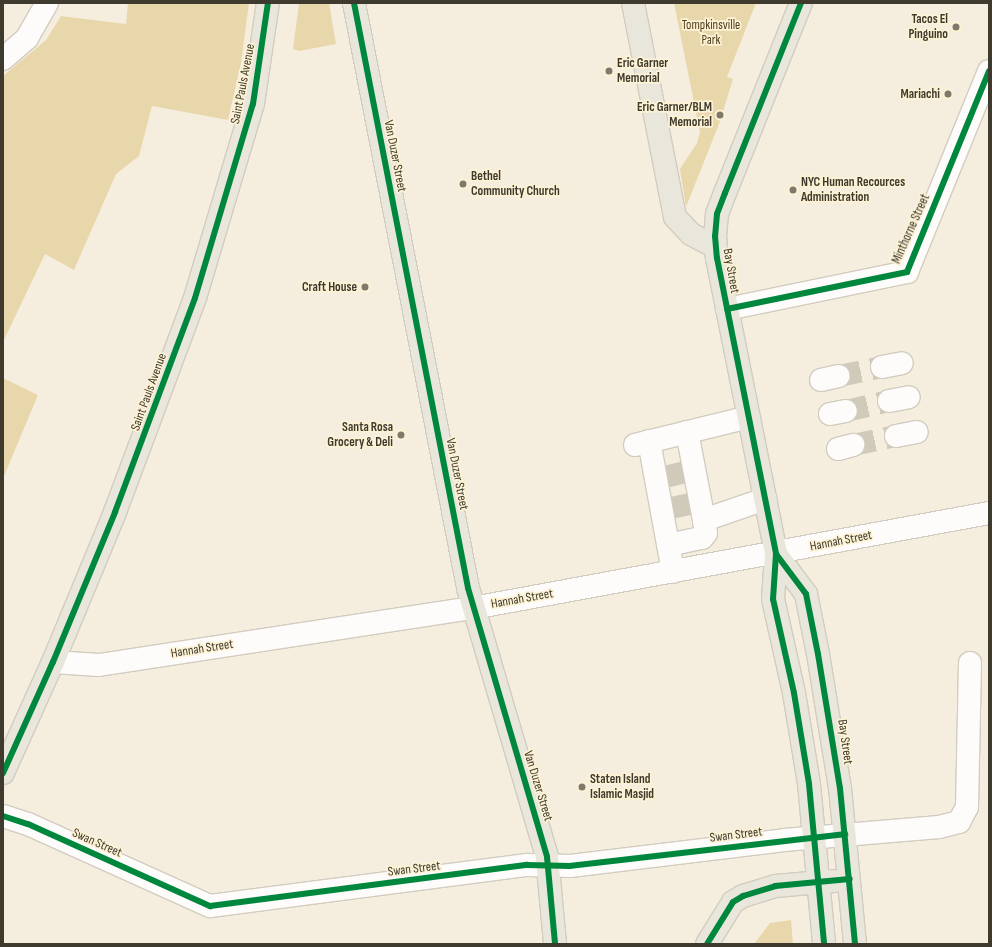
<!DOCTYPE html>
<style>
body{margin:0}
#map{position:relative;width:992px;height:947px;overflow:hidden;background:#f5eede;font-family:"Sofia Sans Condensed",sans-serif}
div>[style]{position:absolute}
.green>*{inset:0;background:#e9d7ac}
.minor-tunnel>*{height:22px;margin-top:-11px;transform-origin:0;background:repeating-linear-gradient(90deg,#d0cabb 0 22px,transparent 0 33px)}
.roads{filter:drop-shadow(1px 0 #d2ccc0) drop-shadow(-1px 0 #d2ccc0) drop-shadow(0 1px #d2ccc0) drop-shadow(0 -1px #d2ccc0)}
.minor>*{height:22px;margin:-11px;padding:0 11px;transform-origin:11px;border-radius:11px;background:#fefcfa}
.major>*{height:22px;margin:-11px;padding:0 11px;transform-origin:11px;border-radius:11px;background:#e9e6db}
.cycleway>*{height:6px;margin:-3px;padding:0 3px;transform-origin:3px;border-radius:3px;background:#00873e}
.dots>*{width:11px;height:11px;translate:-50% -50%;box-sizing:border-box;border:2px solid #fef2d5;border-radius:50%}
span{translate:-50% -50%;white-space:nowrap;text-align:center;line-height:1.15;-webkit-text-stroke:3.5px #fef2d5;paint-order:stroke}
.poi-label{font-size:13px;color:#3e3a2e;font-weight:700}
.right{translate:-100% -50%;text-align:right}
.left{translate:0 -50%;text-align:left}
.park-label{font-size:13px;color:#4f401a}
.street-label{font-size:13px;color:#3e3a2e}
.frame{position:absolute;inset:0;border:4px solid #3e3a2e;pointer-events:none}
</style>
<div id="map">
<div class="green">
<i style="clip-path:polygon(128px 3px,249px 3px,241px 63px,228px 120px,152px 106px,139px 156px,116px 174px,74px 270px,45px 254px,3px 342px,3px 76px,46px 40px,61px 16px,126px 24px)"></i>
<i style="clip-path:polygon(299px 3px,329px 3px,336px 44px,299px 51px,293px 49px)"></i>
<i style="clip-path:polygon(674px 3px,756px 3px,727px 77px,733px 79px,719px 124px,686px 207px,680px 169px,697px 143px,700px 132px)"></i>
<i style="clip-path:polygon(3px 378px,38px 395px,4px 476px,3px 476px)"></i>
<i style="clip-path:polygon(791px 920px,793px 944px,754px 944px,770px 923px)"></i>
</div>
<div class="minor-tunnel">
<i style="left:839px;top:376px;width:44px;rotate:-11.8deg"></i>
<i style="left:846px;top:411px;width:44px;rotate:-13.1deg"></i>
<i style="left:853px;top:445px;width:44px;rotate:-11.8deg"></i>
<i style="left:665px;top:477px;width:25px;rotate:-14deg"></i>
<i style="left:671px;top:508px;width:25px;rotate:-12deg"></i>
</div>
<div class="roads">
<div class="minor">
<i style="left:3px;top:59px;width:32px;rotate:-41deg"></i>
<i style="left:27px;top:38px;width:40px;rotate:-60.3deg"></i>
<i style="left:727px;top:309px;width:184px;rotate:-11.6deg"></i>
<i style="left:907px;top:272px;width:217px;rotate:-67.8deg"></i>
<i style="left:882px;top:367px;width:20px;rotate:-11deg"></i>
<i style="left:821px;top:380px;width:18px;rotate:-13deg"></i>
<i style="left:889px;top:401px;width:20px;rotate:-11deg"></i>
<i style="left:830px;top:414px;width:16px;rotate:-11deg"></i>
<i style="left:687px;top:432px;width:90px;rotate:79.1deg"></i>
<i style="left:896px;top:436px;width:21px;rotate:-11deg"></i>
<i style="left:649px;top:441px;width:133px;rotate:79.6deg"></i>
<i style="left:635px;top:445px;width:117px;rotate:-13.8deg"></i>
<i style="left:838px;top:449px;width:16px;rotate:-15deg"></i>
<i style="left:668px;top:545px;width:35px;rotate:-12deg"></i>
<i style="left:702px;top:538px;width:6px;rotate:-51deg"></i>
<i style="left:706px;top:533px;width:13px;rotate:-99deg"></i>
<i style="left:704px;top:520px;width:65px;rotate:-19deg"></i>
<i style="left:53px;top:662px;width:46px;rotate:3.7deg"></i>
<i style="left:99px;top:665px;width:378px;rotate:-8.7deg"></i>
<i style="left:473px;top:608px;width:525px;rotate:-10.43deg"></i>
<i style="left:3px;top:816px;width:26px;rotate:18deg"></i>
<i style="left:28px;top:824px;width:200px;rotate:24.3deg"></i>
<i style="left:210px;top:906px;width:320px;rotate:-7.4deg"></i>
<i style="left:527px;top:865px;width:43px;rotate:1.3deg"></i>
<i style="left:570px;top:866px;width:216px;rotate:-6.9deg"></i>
<i style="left:784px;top:840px;width:156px;rotate:-4.8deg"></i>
<i style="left:939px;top:827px;width:21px;rotate:-14deg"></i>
<i style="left:959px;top:822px;width:17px;rotate:-62deg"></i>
<i style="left:967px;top:807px;width:144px;rotate:-88.8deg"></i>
</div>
<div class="major">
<i style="left:354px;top:3px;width:596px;rotate:78.97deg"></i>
<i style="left:468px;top:588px;width:280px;rotate:73.6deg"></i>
<i style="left:547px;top:857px;width:87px;rotate:84.7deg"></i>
<i style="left:633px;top:3px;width:218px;rotate:78.9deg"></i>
<i style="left:675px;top:217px;width:23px;rotate:47deg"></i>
<i style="left:691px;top:234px;width:27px;rotate:28deg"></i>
<i style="left:801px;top:3px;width:205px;rotate:111.8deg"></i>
<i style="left:725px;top:193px;width:22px;rotate:111deg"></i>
<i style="left:717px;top:214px;width:22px;rotate:95deg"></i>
<i style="left:715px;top:236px;width:22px;rotate:85deg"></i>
<i style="left:717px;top:258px;width:302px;rotate:78.7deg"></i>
<i style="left:776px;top:554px;width:45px;rotate:93.8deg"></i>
<i style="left:773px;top:599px;width:96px;rotate:77.4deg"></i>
<i style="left:794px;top:693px;width:92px;rotate:80.6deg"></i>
<i style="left:809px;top:784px;width:161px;rotate:84.6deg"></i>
<i style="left:776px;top:554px;width:50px;rotate:53.1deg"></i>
<i style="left:806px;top:594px;width:61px;rotate:78.7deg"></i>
<i style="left:818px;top:654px;width:136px;rotate:80.7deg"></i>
<i style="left:840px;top:788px;width:157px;rotate:84.5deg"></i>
<i style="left:3px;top:773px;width:122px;rotate:-65.8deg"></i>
<i style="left:53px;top:662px;width:162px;rotate:-67.5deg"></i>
<i style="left:115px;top:512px;width:228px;rotate:-69.5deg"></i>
<i style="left:195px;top:298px;width:202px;rotate:-73.4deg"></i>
<i style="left:253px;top:104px;width:102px;rotate:-81.6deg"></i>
<i style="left:707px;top:944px;width:49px;rotate:-58.2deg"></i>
<i style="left:733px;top:902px;width:12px;rotate:-31deg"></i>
<i style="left:743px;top:896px;width:34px;rotate:-17deg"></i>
<i style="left:775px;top:886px;width:59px;rotate:-4.8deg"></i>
</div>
</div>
<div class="cycleway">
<i style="left:354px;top:3px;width:596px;rotate:78.97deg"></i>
<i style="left:468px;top:588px;width:280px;rotate:73.6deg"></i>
<i style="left:547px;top:857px;width:87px;rotate:84.7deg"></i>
<i style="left:801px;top:3px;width:205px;rotate:111.8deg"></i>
<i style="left:725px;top:193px;width:22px;rotate:111deg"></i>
<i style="left:717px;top:214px;width:22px;rotate:95deg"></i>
<i style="left:715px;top:236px;width:22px;rotate:85deg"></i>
<i style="left:717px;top:258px;width:302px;rotate:78.7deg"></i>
<i style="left:776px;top:554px;width:45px;rotate:93.8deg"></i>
<i style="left:773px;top:599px;width:96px;rotate:77.4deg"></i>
<i style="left:794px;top:693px;width:92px;rotate:80.6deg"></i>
<i style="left:809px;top:784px;width:161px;rotate:84.6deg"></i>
<i style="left:727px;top:309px;width:184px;rotate:-11.6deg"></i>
<i style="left:907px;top:272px;width:217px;rotate:-67.8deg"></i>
<i style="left:776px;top:554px;width:50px;rotate:53.1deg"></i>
<i style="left:806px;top:594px;width:61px;rotate:78.7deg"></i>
<i style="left:818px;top:654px;width:136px;rotate:80.7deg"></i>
<i style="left:840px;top:788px;width:157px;rotate:84.5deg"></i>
<i style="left:3px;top:773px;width:122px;rotate:-65.8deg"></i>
<i style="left:53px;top:662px;width:162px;rotate:-67.5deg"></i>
<i style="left:115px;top:512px;width:228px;rotate:-69.5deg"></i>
<i style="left:195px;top:298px;width:202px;rotate:-73.4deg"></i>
<i style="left:253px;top:104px;width:102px;rotate:-81.6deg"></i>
<i style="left:3px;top:816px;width:26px;rotate:18deg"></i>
<i style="left:28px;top:824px;width:200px;rotate:24.3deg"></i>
<i style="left:210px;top:906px;width:320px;rotate:-7.4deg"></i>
<i style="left:527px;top:865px;width:43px;rotate:1.3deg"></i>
<i style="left:570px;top:866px;width:277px;rotate:-6.6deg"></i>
<i style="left:707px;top:944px;width:49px;rotate:-58.2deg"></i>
<i style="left:733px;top:902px;width:12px;rotate:-31deg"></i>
<i style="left:743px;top:896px;width:34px;rotate:-17deg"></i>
<i style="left:775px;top:886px;width:75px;rotate:-5.3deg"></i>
</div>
<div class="dots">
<i style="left:956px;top:27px;background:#7e796c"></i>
<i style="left:609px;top:71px;background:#7e796c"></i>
<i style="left:948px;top:94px;background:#7e796c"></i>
<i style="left:720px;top:115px;background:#7e796c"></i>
<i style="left:463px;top:184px;background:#7e796c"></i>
<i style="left:793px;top:190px;background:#7e796c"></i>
<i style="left:365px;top:287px;background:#7e796c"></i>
<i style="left:401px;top:435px;background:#7e796c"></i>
<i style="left:582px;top:787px;background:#7e796c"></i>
</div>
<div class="poi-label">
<span class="right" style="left:948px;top:27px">Tacos El<br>Pinguino</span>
<span class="left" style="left:617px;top:71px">Eric Garner<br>Memorial</span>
<span class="right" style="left:940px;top:94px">Mariachi</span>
<span class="right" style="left:712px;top:115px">Eric Garner/BLM<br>Memorial</span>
<span class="left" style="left:471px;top:184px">Bethel<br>Community Church</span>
<span class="left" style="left:801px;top:190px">NYC Human Recources<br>Administration</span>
<span class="right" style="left:357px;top:287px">Craft House</span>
<span class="right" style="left:393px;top:435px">Santa Rosa<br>Grocery &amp; Deli</span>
<span class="left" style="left:590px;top:787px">Staten Island<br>Islamic Masjid</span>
</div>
<div class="park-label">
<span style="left:711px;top:33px">Tompkinsville<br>Park</span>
</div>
<div class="street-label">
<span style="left:243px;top:84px;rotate:-79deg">Saint Pauls Avenue</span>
<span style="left:395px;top:156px;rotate:79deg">Van Duzer Street</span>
<span style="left:911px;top:229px;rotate:-66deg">Minthorne Street</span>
<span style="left:731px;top:271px;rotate:80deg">Bay Street</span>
<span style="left:149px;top:392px;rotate:-70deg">Saint Pauls Avenue</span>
<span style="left:457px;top:474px;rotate:79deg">Van Duzer Street</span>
<span style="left:841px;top:541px;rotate:-11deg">Hannah Street</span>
<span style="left:522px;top:599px;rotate:-10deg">Hannah Street</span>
<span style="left:202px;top:649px;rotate:-9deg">Hannah Street</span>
<span style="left:845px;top:742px;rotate:82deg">Bay Street</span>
<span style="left:538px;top:786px;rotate:73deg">Van Duzer Street</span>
<span style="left:736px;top:835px;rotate:-7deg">Swan Street</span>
<span style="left:97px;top:843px;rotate:24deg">Swan Street</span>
<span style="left:414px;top:869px;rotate:-7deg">Swan Street</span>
</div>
<div class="frame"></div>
</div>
